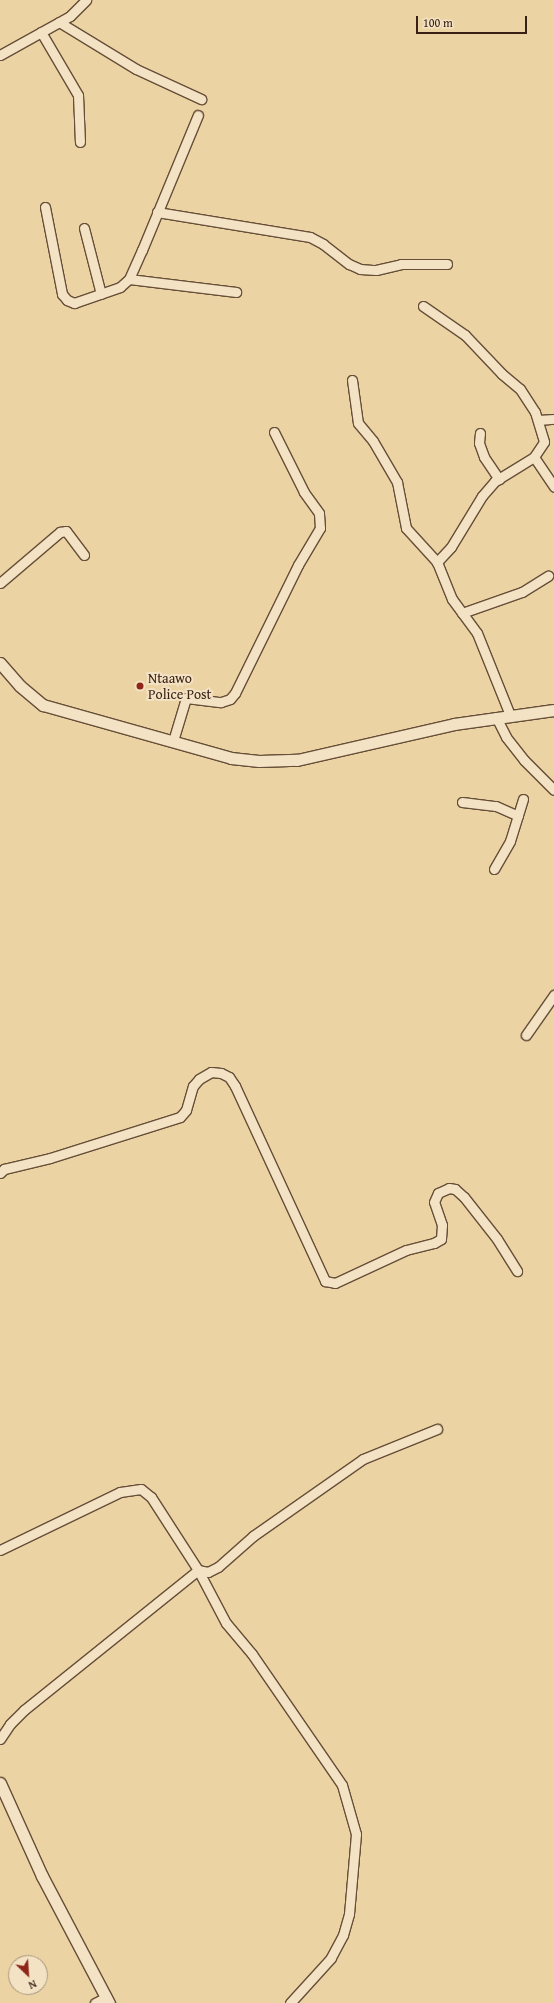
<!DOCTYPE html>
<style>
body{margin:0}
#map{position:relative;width:554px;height:2003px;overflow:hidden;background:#ecd3a3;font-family:"Gentium Book Plus",serif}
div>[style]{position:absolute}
.roads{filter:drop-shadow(1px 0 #664e38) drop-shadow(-1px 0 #664e38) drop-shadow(0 1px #664e38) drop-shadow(0 -1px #664e38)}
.minor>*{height:9px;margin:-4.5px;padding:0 4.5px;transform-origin:4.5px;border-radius:4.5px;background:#f3e2c3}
.tertiary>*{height:11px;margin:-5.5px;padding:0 5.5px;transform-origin:5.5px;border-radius:5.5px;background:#f3e2c3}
.dots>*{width:11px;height:11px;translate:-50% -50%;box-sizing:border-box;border:2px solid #f3e2c3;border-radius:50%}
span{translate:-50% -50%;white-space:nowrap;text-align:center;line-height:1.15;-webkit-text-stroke:4px #f3e2c3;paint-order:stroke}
.poi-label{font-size:14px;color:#3a2115}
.left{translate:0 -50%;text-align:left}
.north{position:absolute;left:8px;top:1955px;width:40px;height:40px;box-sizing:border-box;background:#f3e2c3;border:1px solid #a9957d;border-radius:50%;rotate:155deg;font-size:11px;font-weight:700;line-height:16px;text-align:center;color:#3a2115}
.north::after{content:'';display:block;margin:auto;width:14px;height:18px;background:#8f2418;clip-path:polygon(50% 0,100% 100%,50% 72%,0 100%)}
.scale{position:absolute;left:416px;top:16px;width:111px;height:18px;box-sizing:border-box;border:2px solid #3a2115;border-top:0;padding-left:5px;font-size:12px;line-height:14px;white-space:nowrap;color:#3a2115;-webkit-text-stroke:3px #f3e2c3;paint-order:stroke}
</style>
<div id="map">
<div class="roads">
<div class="minor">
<i style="left:59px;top:22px;width:90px;rotate:31.4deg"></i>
<i style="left:136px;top:69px;width:72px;rotate:24.8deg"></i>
<i style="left:41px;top:32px;width:73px;rotate:59.6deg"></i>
<i style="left:78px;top:95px;width:47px;rotate:87.6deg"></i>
<i style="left:0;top:55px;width:80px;rotate:-29.1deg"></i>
<i style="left:70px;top:16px;width:23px;rotate:-45deg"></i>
<i style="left:45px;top:207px;width:89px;rotate:78.9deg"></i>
<i style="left:62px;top:294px;width:8px;rotate:50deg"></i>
<i style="left:67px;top:300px;width:8px;rotate:23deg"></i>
<i style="left:74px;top:303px;width:49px;rotate:-19.2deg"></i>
<i style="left:120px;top:287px;width:12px;rotate:-42deg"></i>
<i style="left:129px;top:279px;width:32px;rotate:-66deg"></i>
<i style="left:142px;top:250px;width:146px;rotate:-67.5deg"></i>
<i style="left:157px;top:212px;width:155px;rotate:9.3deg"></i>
<i style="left:310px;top:237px;width:15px;rotate:28deg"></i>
<i style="left:323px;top:244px;width:33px;rotate:38deg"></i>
<i style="left:349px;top:264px;width:12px;rotate:24deg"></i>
<i style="left:360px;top:269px;width:16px;rotate:4deg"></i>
<i style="left:376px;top:270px;width:26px;rotate:-13deg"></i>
<i style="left:401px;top:264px;width:46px"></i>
<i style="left:84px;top:228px;width:68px;rotate:75.6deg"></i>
<i style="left:129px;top:279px;width:108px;rotate:6.9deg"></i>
<i style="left:423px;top:306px;width:51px;rotate:34.6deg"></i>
<i style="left:465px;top:335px;width:54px;rotate:46.5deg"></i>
<i style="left:502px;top:374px;width:23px;rotate:40deg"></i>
<i style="left:520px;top:389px;width:27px;rotate:57deg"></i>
<i style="left:535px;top:412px;width:31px;rotate:73deg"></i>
<i style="left:544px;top:442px;width:18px;rotate:124deg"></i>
<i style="left:534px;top:457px;width:46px;rotate:148.4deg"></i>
<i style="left:495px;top:481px;width:20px;rotate:131deg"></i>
<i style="left:482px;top:496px;width:60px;rotate:121.3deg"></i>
<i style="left:451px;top:547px;width:21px;rotate:133deg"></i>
<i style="left:352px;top:380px;width:43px;rotate:82.1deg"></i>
<i style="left:358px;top:423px;width:23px;rotate:50deg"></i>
<i style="left:373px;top:441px;width:48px;rotate:59.7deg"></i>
<i style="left:397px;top:482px;width:47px;rotate:78.9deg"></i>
<i style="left:406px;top:528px;width:46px;rotate:47.6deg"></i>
<i style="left:437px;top:562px;width:40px;rotate:68deg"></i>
<i style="left:452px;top:599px;width:42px;rotate:53.7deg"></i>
<i style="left:477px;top:633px;width:88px;rotate:68.1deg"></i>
<i style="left:538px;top:420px;width:16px;rotate:-4deg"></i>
<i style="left:480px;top:433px;width:10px;rotate:96deg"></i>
<i style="left:479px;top:443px;width:15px;rotate:70deg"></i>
<i style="left:484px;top:457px;width:27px;rotate:56deg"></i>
<i style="left:534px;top:457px;width:36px;rotate:56deg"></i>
<i style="left:0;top:583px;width:79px;rotate:-40.4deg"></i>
<i style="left:60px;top:532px;width:6px;rotate:-9deg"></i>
<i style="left:66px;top:531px;width:30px;rotate:53deg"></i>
<i style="left:462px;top:613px;width:64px;rotate:-19.3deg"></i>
<i style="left:522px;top:592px;width:31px;rotate:-32deg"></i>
<i style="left:496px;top:717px;width:22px;rotate:63deg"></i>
<i style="left:506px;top:737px;width:29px;rotate:52deg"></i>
<i style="left:524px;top:760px;width:42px;rotate:45deg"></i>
<i style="left:173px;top:741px;width:45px;rotate:-73.2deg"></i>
<i style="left:186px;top:698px;width:35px;rotate:7deg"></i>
<i style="left:221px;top:702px;width:9px;rotate:-18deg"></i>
<i style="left:230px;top:699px;width:8px;rotate:-50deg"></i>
<i style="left:235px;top:693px;width:143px;rotate:-63.8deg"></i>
<i style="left:298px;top:565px;width:43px;rotate:-59.3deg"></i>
<i style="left:320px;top:528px;width:15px;rotate:-94deg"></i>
<i style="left:319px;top:513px;width:26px;rotate:-126deg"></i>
<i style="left:304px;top:492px;width:67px;rotate:-116.6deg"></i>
<i style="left:462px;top:802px;width:34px;rotate:7deg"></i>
<i style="left:496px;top:806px;width:24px;rotate:24deg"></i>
<i style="left:494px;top:869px;width:32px;rotate:-60deg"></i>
<i style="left:510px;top:841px;width:44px;rotate:-72.8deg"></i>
<i style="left:526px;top:1035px;width:49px;rotate:-55deg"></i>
<i style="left:0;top:1173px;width:6px;rotate:-45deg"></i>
<i style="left:4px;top:1169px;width:47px;rotate:-13.4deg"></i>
<i style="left:50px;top:1158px;width:136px;rotate:-17.5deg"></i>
<i style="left:180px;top:1117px;width:9px;rotate:-49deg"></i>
<i style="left:186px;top:1110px;width:25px;rotate:-74deg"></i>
<i style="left:193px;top:1086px;width:9px;rotate:-49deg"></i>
<i style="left:199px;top:1079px;width:14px;rotate:-30deg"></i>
<i style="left:211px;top:1072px;width:10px;rotate:6deg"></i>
<i style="left:221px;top:1073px;width:9px;rotate:27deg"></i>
<i style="left:229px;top:1077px;width:11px;rotate:56deg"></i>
<i style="left:235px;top:1086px;width:215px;rotate:65.2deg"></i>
<i style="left:325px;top:1281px;width:10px;rotate:11deg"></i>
<i style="left:335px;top:1283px;width:78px;rotate:-24.9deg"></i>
<i style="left:406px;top:1250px;width:29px;rotate:-14deg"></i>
<i style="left:434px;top:1243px;width:8px;rotate:-30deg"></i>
<i style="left:441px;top:1239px;width:14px;rotate:-86deg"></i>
<i style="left:442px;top:1225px;width:24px;rotate:-109deg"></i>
<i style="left:434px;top:1202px;width:10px;rotate:-66deg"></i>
<i style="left:438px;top:1193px;width:12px;rotate:-24deg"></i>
<i style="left:449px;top:1188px;width:6px;rotate:9deg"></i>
<i style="left:455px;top:1189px;width:12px;rotate:42deg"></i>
<i style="left:464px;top:1197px;width:53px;rotate:51.8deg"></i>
<i style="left:497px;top:1239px;width:38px;rotate:58deg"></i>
<i style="left:0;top:1550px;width:133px;rotate:-25.8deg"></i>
<i style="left:120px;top:1492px;width:21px;rotate:-8deg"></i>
<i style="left:141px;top:1489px;width:13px;rotate:39deg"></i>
<i style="left:151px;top:1497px;width:87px;rotate:57.2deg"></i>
<i style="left:198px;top:1570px;width:60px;rotate:62.2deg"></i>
<i style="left:226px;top:1623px;width:40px;rotate:50deg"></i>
<i style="left:252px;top:1654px;width:159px;rotate:55.5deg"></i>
<i style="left:342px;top:1785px;width:51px;rotate:74.1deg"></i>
<i style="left:356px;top:1834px;width:80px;rotate:95deg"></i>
<i style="left:349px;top:1914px;width:22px;rotate:106deg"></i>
<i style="left:343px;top:1935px;width:26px;rotate:118deg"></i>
<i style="left:331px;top:1958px;width:61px;rotate:132.3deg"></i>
<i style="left:0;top:1739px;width:18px;rotate:-56deg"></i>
<i style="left:10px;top:1724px;width:20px;rotate:-45deg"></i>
<i style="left:24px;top:1710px;width:223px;rotate:-38.8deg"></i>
<i style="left:198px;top:1570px;width:10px;rotate:11deg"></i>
<i style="left:208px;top:1572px;width:11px;rotate:-27deg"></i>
<i style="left:218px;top:1567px;width:47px;rotate:-41.5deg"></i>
<i style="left:253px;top:1536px;width:134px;rotate:-35deg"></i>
<i style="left:363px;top:1459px;width:80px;rotate:-22.1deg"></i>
<i style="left:95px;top:2003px;width:13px;rotate:-27deg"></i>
</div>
<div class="tertiary">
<i style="left:0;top:663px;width:30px;rotate:49deg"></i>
<i style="left:20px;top:686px;width:30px;rotate:40deg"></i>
<i style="left:43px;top:705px;width:195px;rotate:15.7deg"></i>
<i style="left:231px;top:758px;width:28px;rotate:6deg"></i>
<i style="left:259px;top:761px;width:38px;rotate:-2deg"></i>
<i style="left:297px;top:760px;width:161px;rotate:-12.9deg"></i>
<i style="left:454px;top:724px;width:101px;rotate:-8deg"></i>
<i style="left:0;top:1783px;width:102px;rotate:65.7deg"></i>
<i style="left:42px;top:1876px;width:144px;rotate:62.2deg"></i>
</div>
</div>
<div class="dots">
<i style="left:140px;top:686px;background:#8f2418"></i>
</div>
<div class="poi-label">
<span class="left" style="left:148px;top:686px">Ntaawo<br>Police Post</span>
</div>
<div class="north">N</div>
<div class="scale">100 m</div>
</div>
